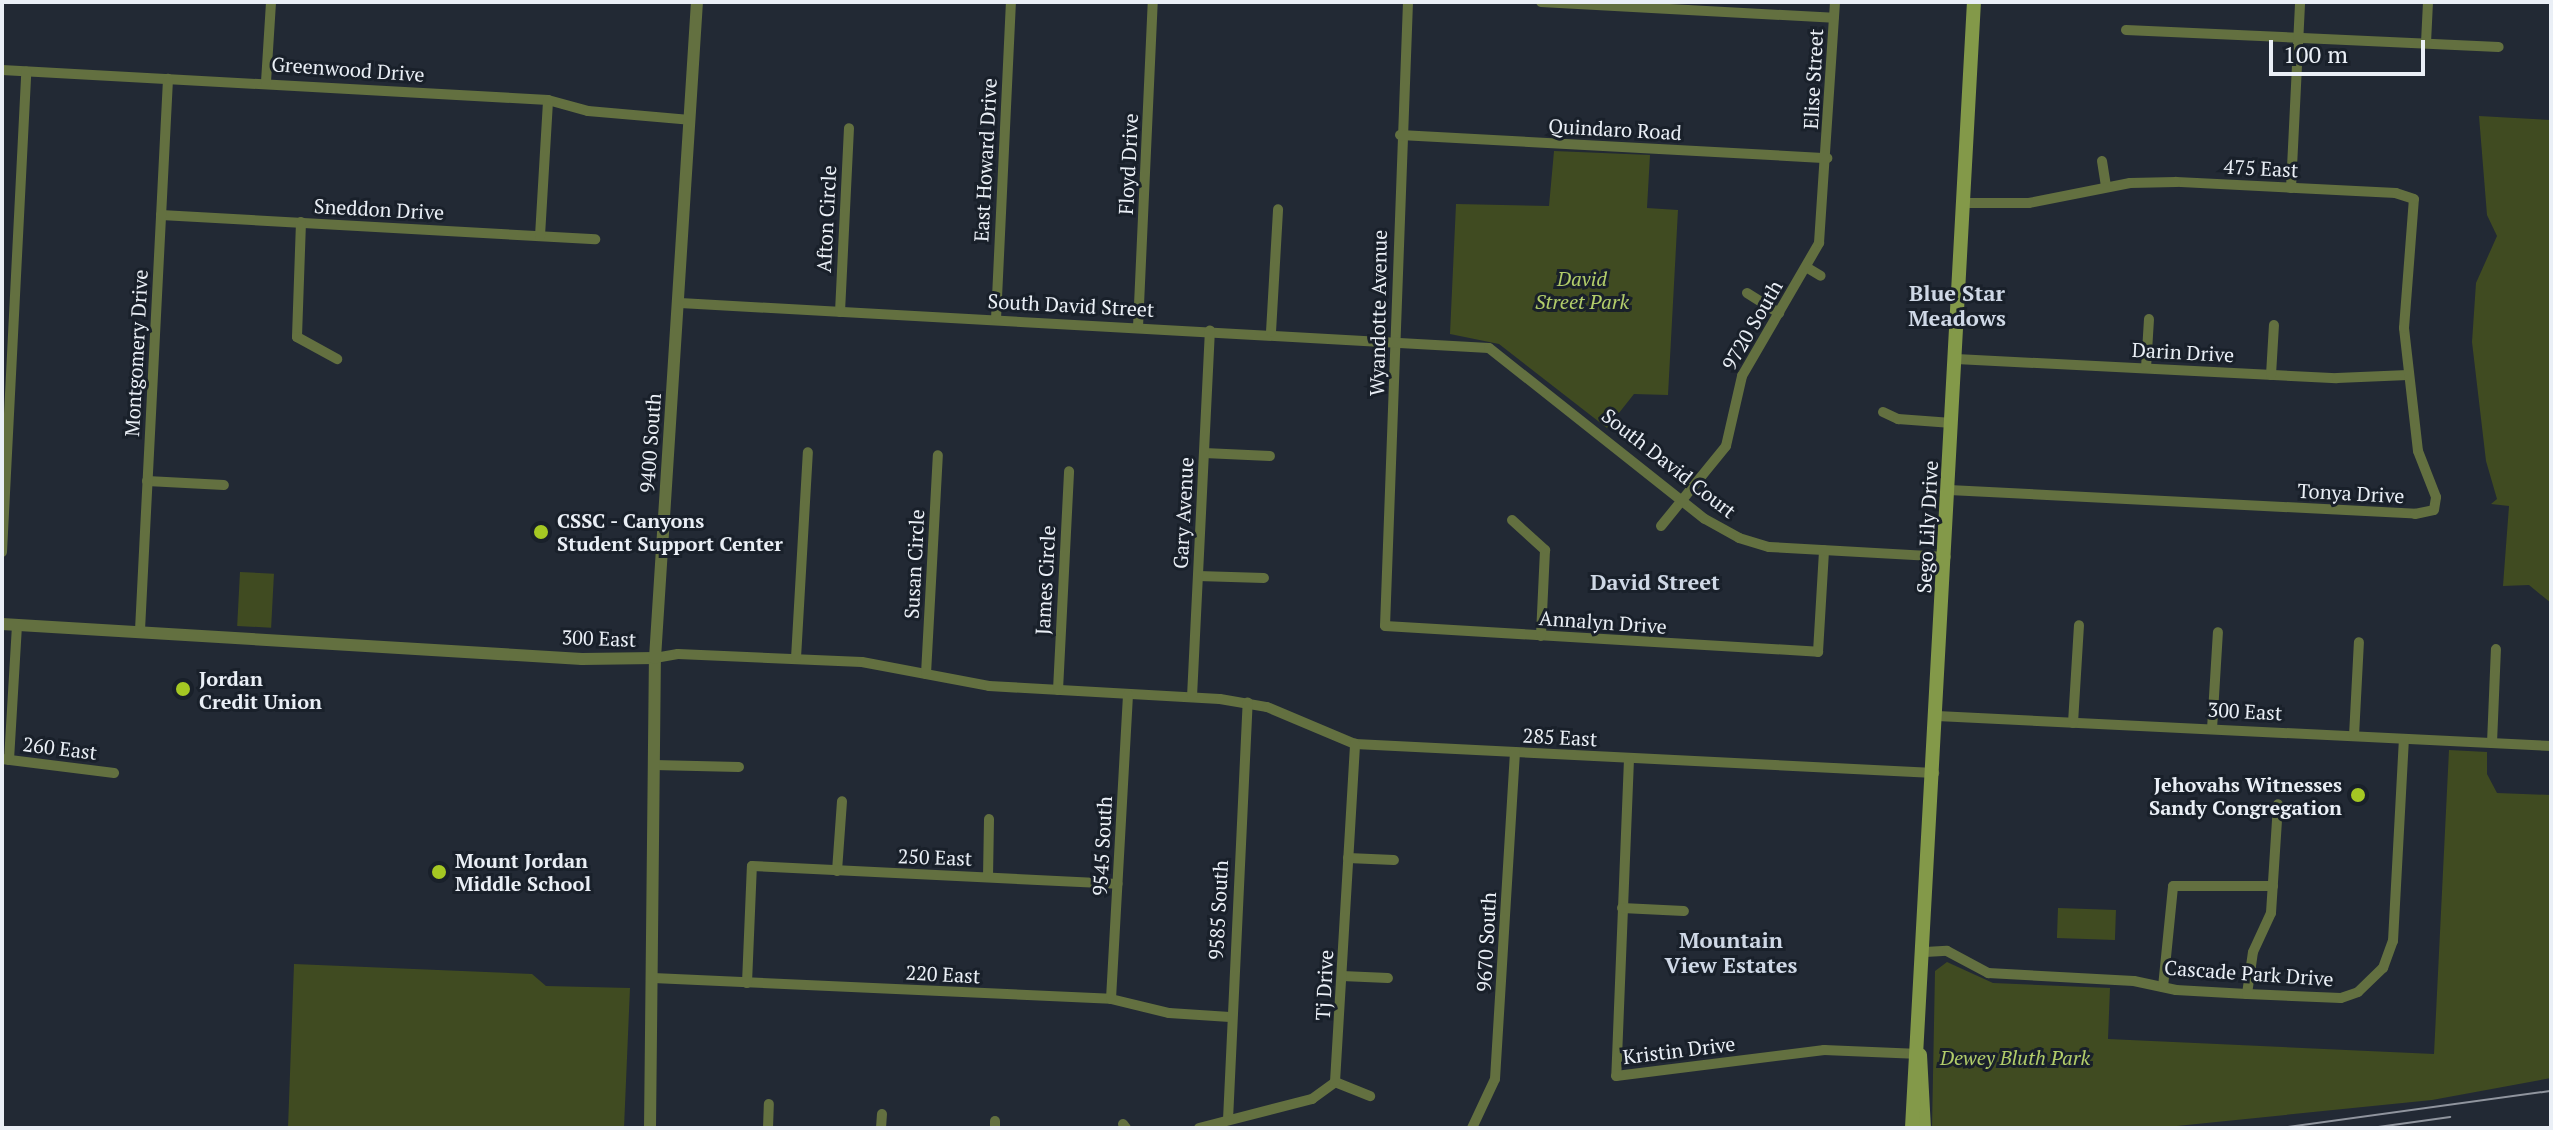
<!DOCTYPE html>
<style>
body{margin:0}
#map{position:relative;width:2553px;height:1130px;overflow:hidden;background:#222934;font-family:"PT Serif",serif}
div>[style]{position:absolute}
.green>*{inset:0;background:#404b21;transform-origin:0 0}
.minor>*{height:10px;margin:-5px;padding:0 5px;transform-origin:5px;border-radius:5px;background:#637040}
.tertiary>*{height:12px;margin:-6px;padding:0 6px;transform-origin:6px;border-radius:6px;background:#637040}
.secondary>*{height:14px;margin:-7px;padding:0 7px;transform-origin:7px;border-radius:7px;background:#839949}
.tram>*{height:2px;margin:-1px;padding:0 1px;transform-origin:1px;border-radius:1px;background:#90959e}
.dots>*{width:22px;height:22px;translate:-50% -50%;box-sizing:border-box;border:4px solid #19202a;border-radius:50%}
span{translate:-50% -50%;white-space:nowrap;text-align:center;line-height:1.15;-webkit-text-stroke:6px #19202a;paint-order:stroke}
.street-label{font-size:20px;color:#eaeff6}
.park-label{font-size:20px;color:#b2cd6a;font-style:italic}
.poi-label{font-size:20px;color:#eaeff6;font-weight:700}
.left{translate:0 -50%;text-align:left}
.right{translate:-100% -50%;text-align:right}
.neighbourhood-label{font-size:22px;color:#cfd8e6;font-weight:700}
.frame{position:absolute;inset:0;border:4px solid #eaeff6;pointer-events:none}
.scale{position:absolute;left:2269px;top:40px;width:156px;height:36px;box-sizing:border-box;border:4px solid #eaeff6;border-top:0;padding-left:10px;font-size:24px;line-height:28px;white-space:nowrap;color:#eaeff6;-webkit-text-stroke:6px #19202a;paint-order:stroke}
</style>
<div id="map">
<div class="green">
<i style="clip-path:polygon(2479px 116px,2551px 120px,2551px 603px,2529px 585px,2503px 586px,2509px 506px,2491px 504px,2497px 499px,2486px 461px,2472px 342px,2476px 283px,2497px 236px,2487px 215px)"></i>
<i style="clip-path:polygon(1554px 151px,1650px 155px,1647px 208px,1678px 210px,1668px 395px,1634px 394px,1607px 428px,1499px 344px,1450px 334px,1456px 204px,1549px 206px)"></i>
<i style="left:240px;top:572px;width:34px;height:54px;rotate:3deg"></i>
<i style="clip-path:polygon(2449px 750px,2487px 752px,2487px 774px,2497px 793px,2551px 795px,2551px 1078px,2432px 1100px,2157px 1128px,1932px 1128px,1935px 971px,1947px 962px,1993px 983px,2110px 988px,2108px 1039px,2434px 1054px)"></i>
<i style="left:2058px;top:908px;width:58px;height:30px;rotate:2deg"></i>
<i style="clip-path:polygon(294px 964px,532px 974px,546px 986px,630px 988px,624px 1128px,288px 1128px)"></i>
</div>
<div class="minor">
<i style="left:1408px;top:2px;width:624px;rotate:92.11deg"></i>
<i style="left:1385px;top:626px;width:434px;rotate:3.4deg"></i>
<i style="left:1818px;top:652px;width:102px;rotate:-86.6deg"></i>
<i style="left:1541px;top:2px;width:293px;rotate:3.1deg"></i>
<i style="left:2126px;top:30px;width:373px;rotate:2.6deg"></i>
<i style="left:2426px;top:43px;width:41px;rotate:-87.2deg"></i>
<i style="left:2px;top:70px;width:547px;rotate:3.14deg"></i>
<i style="left:548px;top:100px;width:41px;rotate:15.4deg"></i>
<i style="left:588px;top:111px;width:102px;rotate:5deg"></i>
<i style="left:266px;top:82px;width:80px;rotate:-86.4deg"></i>
<i style="left:1400px;top:135px;width:428px;rotate:3.1deg"></i>
<i style="left:2102px;top:161px;width:25px;rotate:81deg"></i>
<i style="left:2291px;top:188px;width:186px;rotate:-87.2deg"></i>
<i style="left:161px;top:215px;width:435px;rotate:3.2deg"></i>
<i style="left:301px;top:222px;width:115px;rotate:92deg"></i>
<i style="left:297px;top:337px;width:46px;rotate:28.8deg"></i>
<i style="left:540px;top:236px;width:136px;rotate:-86.6deg"></i>
<i style="left:1806px;top:267px;width:17px;rotate:31deg"></i>
<i style="left:1747px;top:293px;width:38px;rotate:32deg"></i>
<i style="left:680px;top:303px;width:810px;rotate:3.18deg"></i>
<i style="left:1489px;top:348px;width:275px;rotate:38.4deg"></i>
<i style="left:1705px;top:519px;width:39px;rotate:29deg"></i>
<i style="left:1739px;top:538px;width:31px;rotate:17deg"></i>
<i style="left:1769px;top:547px;width:177px;rotate:3.2deg"></i>
<i style="left:840px;top:312px;width:184px;rotate:-87.2deg"></i>
<i style="left:996px;top:319px;width:317px;rotate:-87.3deg"></i>
<i style="left:1138px;top:327px;width:325px;rotate:-87.4deg"></i>
<i style="left:1271px;top:332px;width:123px;rotate:-86.7deg"></i>
<i style="left:1956px;top:359px;width:381px;rotate:2.9deg"></i>
<i style="left:2337px;top:378px;width:71px;rotate:-2.4deg"></i>
<i style="left:2146px;top:368px;width:49px;rotate:-86.5deg"></i>
<i style="left:2271px;top:375px;width:50px;rotate:-86.6deg"></i>
<i style="left:1883px;top:412px;width:17px;rotate:25deg"></i>
<i style="left:1898px;top:419px;width:54px;rotate:4.2deg"></i>
<i style="left:1204px;top:453px;width:66px;rotate:2.6deg"></i>
<i style="left:147px;top:481px;width:77px;rotate:3deg"></i>
<i style="left:1949px;top:490px;width:467px;rotate:2.9deg"></i>
<i style="left:2415px;top:514px;width:19px;rotate:-12deg"></i>
<i style="left:2434px;top:510px;width:13px;rotate:-81deg"></i>
<i style="left:2436px;top:497px;width:49px;rotate:-111.4deg"></i>
<i style="left:2418px;top:451px;width:124px;rotate:-96.5deg"></i>
<i style="left:2404px;top:328px;width:129px;rotate:-85.6deg"></i>
<i style="left:2414px;top:199px;width:19px;rotate:-162deg"></i>
<i style="left:2396px;top:193px;width:220px;rotate:-177.1deg"></i>
<i style="left:2176px;top:182px;width:46px;rotate:178.8deg"></i>
<i style="left:2130px;top:183px;width:103px;rotate:168.8deg"></i>
<i style="left:2029px;top:203px;width:65px;rotate:180deg"></i>
<i style="left:1512px;top:520px;width:45px;rotate:42.3deg"></i>
<i style="left:1545px;top:550px;width:86px;rotate:92.7deg"></i>
<i style="left:1661px;top:526px;width:103px;rotate:-50.9deg"></i>
<i style="left:1726px;top:446px;width:72px;rotate:-77.1deg"></i>
<i style="left:1742px;top:376px;width:154px;rotate:-59.9deg"></i>
<i style="left:1819px;top:243px;width:242px;rotate:-86.2deg"></i>
<i style="left:2px;top:552px;width:481px;rotate:-87.1deg"></i>
<i style="left:1198px;top:576px;width:66px;rotate:1.7deg"></i>
<i style="left:140px;top:630px;width:552px;rotate:-87.09deg"></i>
<i style="left:655px;top:658px;width:23px;rotate:-10deg"></i>
<i style="left:678px;top:654px;width:184px;rotate:2.5deg"></i>
<i style="left:862px;top:662px;width:129px;rotate:10.7deg"></i>
<i style="left:989px;top:686px;width:231px;rotate:3.2deg"></i>
<i style="left:1220px;top:699px;width:48px;rotate:9.7deg"></i>
<i style="left:1267px;top:707px;width:95px;rotate:22.8deg"></i>
<i style="left:1355px;top:744px;width:580px;rotate:2.87deg"></i>
<i style="left:796px;top:658px;width:206px;rotate:-86.7deg"></i>
<i style="left:926px;top:674px;width:219px;rotate:-86.9deg"></i>
<i style="left:1058px;top:690px;width:219px;rotate:-87.1deg"></i>
<i style="left:1192px;top:697px;width:367px;rotate:-87.2deg"></i>
<i style="left:1937px;top:716px;width:615px;rotate:2.8deg"></i>
<i style="left:2073px;top:723px;width:98px;rotate:-86.5deg"></i>
<i style="left:2212px;top:729px;width:97px;rotate:-86.5deg"></i>
<i style="left:2354px;top:736px;width:94px;rotate:-87deg"></i>
<i style="left:2492px;top:743px;width:94px;rotate:-87.6deg"></i>
<i style="left:2px;top:759px;width:113px;rotate:7.1deg"></i>
<i style="left:1629px;top:759px;width:317px;rotate:92.3deg"></i>
<i style="left:1616px;top:1076px;width:210px;rotate:-7.1deg"></i>
<i style="left:1824px;top:1050px;width:96px;rotate:2.4deg"></i>
<i style="left:9px;top:760px;width:135px;rotate:-86.6deg"></i>
<i style="left:654px;top:765px;width:85px;rotate:1.3deg"></i>
<i style="left:1348px;top:858px;width:46px;rotate:2.5deg"></i>
<i style="left:837px;top:871px;width:70px;rotate:-85.9deg"></i>
<i style="left:988px;top:877px;width:58px;rotate:-89deg"></i>
<i style="left:1622px;top:908px;width:62px;rotate:2.8deg"></i>
<i style="left:1925px;top:952px;width:22px;rotate:-3deg"></i>
<i style="left:1947px;top:951px;width:47px;rotate:28.2deg"></i>
<i style="left:1988px;top:973px;width:146px;rotate:3.1deg"></i>
<i style="left:2134px;top:981px;width:43px;rotate:12.1deg"></i>
<i style="left:2176px;top:990px;width:71px;rotate:3.2deg"></i>
<i style="left:2247px;top:994px;width:94px;rotate:2.4deg"></i>
<i style="left:2341px;top:998px;width:18px;rotate:-19deg"></i>
<i style="left:2358px;top:992px;width:35px;rotate:-44deg"></i>
<i style="left:2383px;top:968px;width:29px;rotate:-70deg"></i>
<i style="left:2393px;top:941px;width:202px;rotate:-86.9deg"></i>
<i style="left:1342px;top:976px;width:46px;rotate:2.5deg"></i>
<i style="left:653px;top:978px;width:458px;rotate:2.6deg"></i>
<i style="left:1111px;top:999px;width:60px;rotate:13.6deg"></i>
<i style="left:1169px;top:1013px;width:61px;rotate:3.8deg"></i>
<i style="left:747px;top:983px;width:117px;rotate:-87.6deg"></i>
<i style="left:752px;top:866px;width:366px;rotate:2.8deg"></i>
<i style="left:2163px;top:987px;width:101px;rotate:-84.3deg"></i>
<i style="left:2173px;top:886px;width:100px"></i>
<i style="left:2247px;top:994px;width:42px;rotate:-81.9deg"></i>
<i style="left:2253px;top:952px;width:43px;rotate:-65.2deg"></i>
<i style="left:2271px;top:913px;width:109px;rotate:-86.3deg"></i>
<i style="left:1111px;top:999px;width:305px;rotate:-86.8deg"></i>
<i style="left:1335px;top:1082px;width:38px;rotate:22deg"></i>
<i style="left:1228px;top:1120px;width:418px;rotate:-87.3deg"></i>
<i style="left:1123px;top:1124px;width:5px;rotate:53deg"></i>
<i style="left:768px;top:1128px;width:24px;rotate:-88deg"></i>
<i style="left:881px;top:1128px;width:14px;rotate:-86deg"></i>
<i style="left:995px;top:1128px;width:7px;rotate:-90deg"></i>
<i style="left:1199px;top:1128px;width:117px;rotate:-14.4deg"></i>
<i style="left:1312px;top:1099px;width:29px;rotate:-36deg"></i>
<i style="left:1335px;top:1082px;width:339px;rotate:-86.6deg"></i>
<i style="left:1472px;top:1128px;width:54px;rotate:-64.9deg"></i>
<i style="left:1495px;top:1079px;width:327px;rotate:-86.5deg"></i>
</div>
<div class="tertiary">
<i style="left:2px;top:624px;width:581px;rotate:3.45deg"></i>
<i style="left:582px;top:659px;width:73px;rotate:-0.8deg"></i>
<i style="left:650px;top:1128px;width:470px;rotate:-89.4deg"></i>
<i style="left:655px;top:658px;width:657px;rotate:-86.34deg"></i>
</div>
<div class="secondary">
<i style="left:1920px;top:1055px;width:73px;rotate:86.9deg"></i>
<i style="left:1912px;top:1128px;width:1128px;rotate:-86.85deg"></i>
</div>
<div class="tram">
<i style="left:2280px;top:1128px;width:274px;rotate:-7.8deg"></i>
<i style="left:2371px;top:1128px;width:80px;rotate:-7.9deg"></i>
</div>
<div class="dots">
<i style="left:541px;top:532px;background:#a5c823"></i>
<i style="left:183px;top:689px;background:#a5c823"></i>
<i style="left:2358px;top:795px;background:#a5c823"></i>
<i style="left:439px;top:872px;background:#a5c823"></i>
</div>
<div class="street-label">
<span style="left:348px;top:69px;rotate:4deg">Greenwood Drive</span>
<span style="left:1813px;top:79px;rotate:-87deg">Elise Street</span>
<span style="left:1615px;top:129px;rotate:3deg">Quindaro Road</span>
<span style="left:985px;top:160px;rotate:-87deg">East Howard Drive</span>
<span style="left:1128px;top:164px;rotate:-87deg">Floyd Drive</span>
<span style="left:2261px;top:168px;rotate:3deg">475 East</span>
<span style="left:379px;top:209px;rotate:3deg">Sneddon Drive</span>
<span style="left:826px;top:219px;rotate:-87deg">Afton Circle</span>
<span style="left:1071px;top:305px;rotate:3deg">South David Street</span>
<span style="left:1378px;top:313px;rotate:-89deg">Wyandotte Avenue</span>
<span style="left:1752px;top:325px;rotate:-60deg">9720 South</span>
<span style="left:2183px;top:352px;rotate:3deg">Darin Drive</span>
<span style="left:136px;top:353px;rotate:-87deg">Montgomery Drive</span>
<span style="left:650px;top:443px;rotate:-86deg">9400 South</span>
<span style="left:1669px;top:463px;rotate:38deg">South David Court</span>
<span style="left:2351px;top:493px;rotate:3deg">Tonya Drive</span>
<span style="left:1183px;top:513px;rotate:-87deg">Gary Avenue</span>
<span style="left:1927px;top:527px;rotate:-87deg">Sego Lily Drive</span>
<span style="left:914px;top:564px;rotate:-87deg">Susan Circle</span>
<span style="left:1045px;top:580px;rotate:-87deg">James Circle</span>
<span style="left:1603px;top:622px;rotate:4deg">Annalyn Drive</span>
<span style="left:599px;top:638px;rotate:2deg">300 East</span>
<span style="left:2245px;top:711px;rotate:3deg">300 East</span>
<span style="left:1560px;top:737px;rotate:3deg">285 East</span>
<span style="left:60px;top:748px;rotate:7deg">260 East</span>
<span style="left:1102px;top:846px;rotate:-87deg">9545 South</span>
<span style="left:935px;top:857px;rotate:2deg">250 East</span>
<span style="left:1218px;top:910px;rotate:-87deg">9585 South</span>
<span style="left:1486px;top:942px;rotate:-87deg">9670 South</span>
<span style="left:2249px;top:973px;rotate:4deg">Cascade Park Drive</span>
<span style="left:943px;top:974px;rotate:3deg">220 East</span>
<span style="left:1324px;top:985px;rotate:-87deg">Tj Drive</span>
<span style="left:1679px;top:1050px;rotate:-7deg">Kristin Drive</span>
</div>
<div class="park-label">
<span style="left:1582px;top:290px">David<br>Street Park</span>
<span style="left:2015px;top:1057px">Dewey Bluth Park</span>
</div>
<div class="poi-label">
<span class="left" style="left:557px;top:532px">CSSC - Canyons<br>Student Support Center</span>
<span class="left" style="left:199px;top:690px">Jordan<br>Credit Union</span>
<span class="right" style="left:2342px;top:796px">Jehovahs Witnesses<br>Sandy Congregation</span>
<span class="left" style="left:455px;top:872px">Mount Jordan<br>Middle School</span>
</div>
<div class="neighbourhood-label">
<span style="left:1957px;top:305px">Blue Star<br>Meadows</span>
<span style="left:1655px;top:582px">David Street</span>
<span style="left:1731px;top:952px">Mountain<br>View Estates</span>
</div>
<div class="frame"></div>
<div class="scale">100 m</div>
</div>
